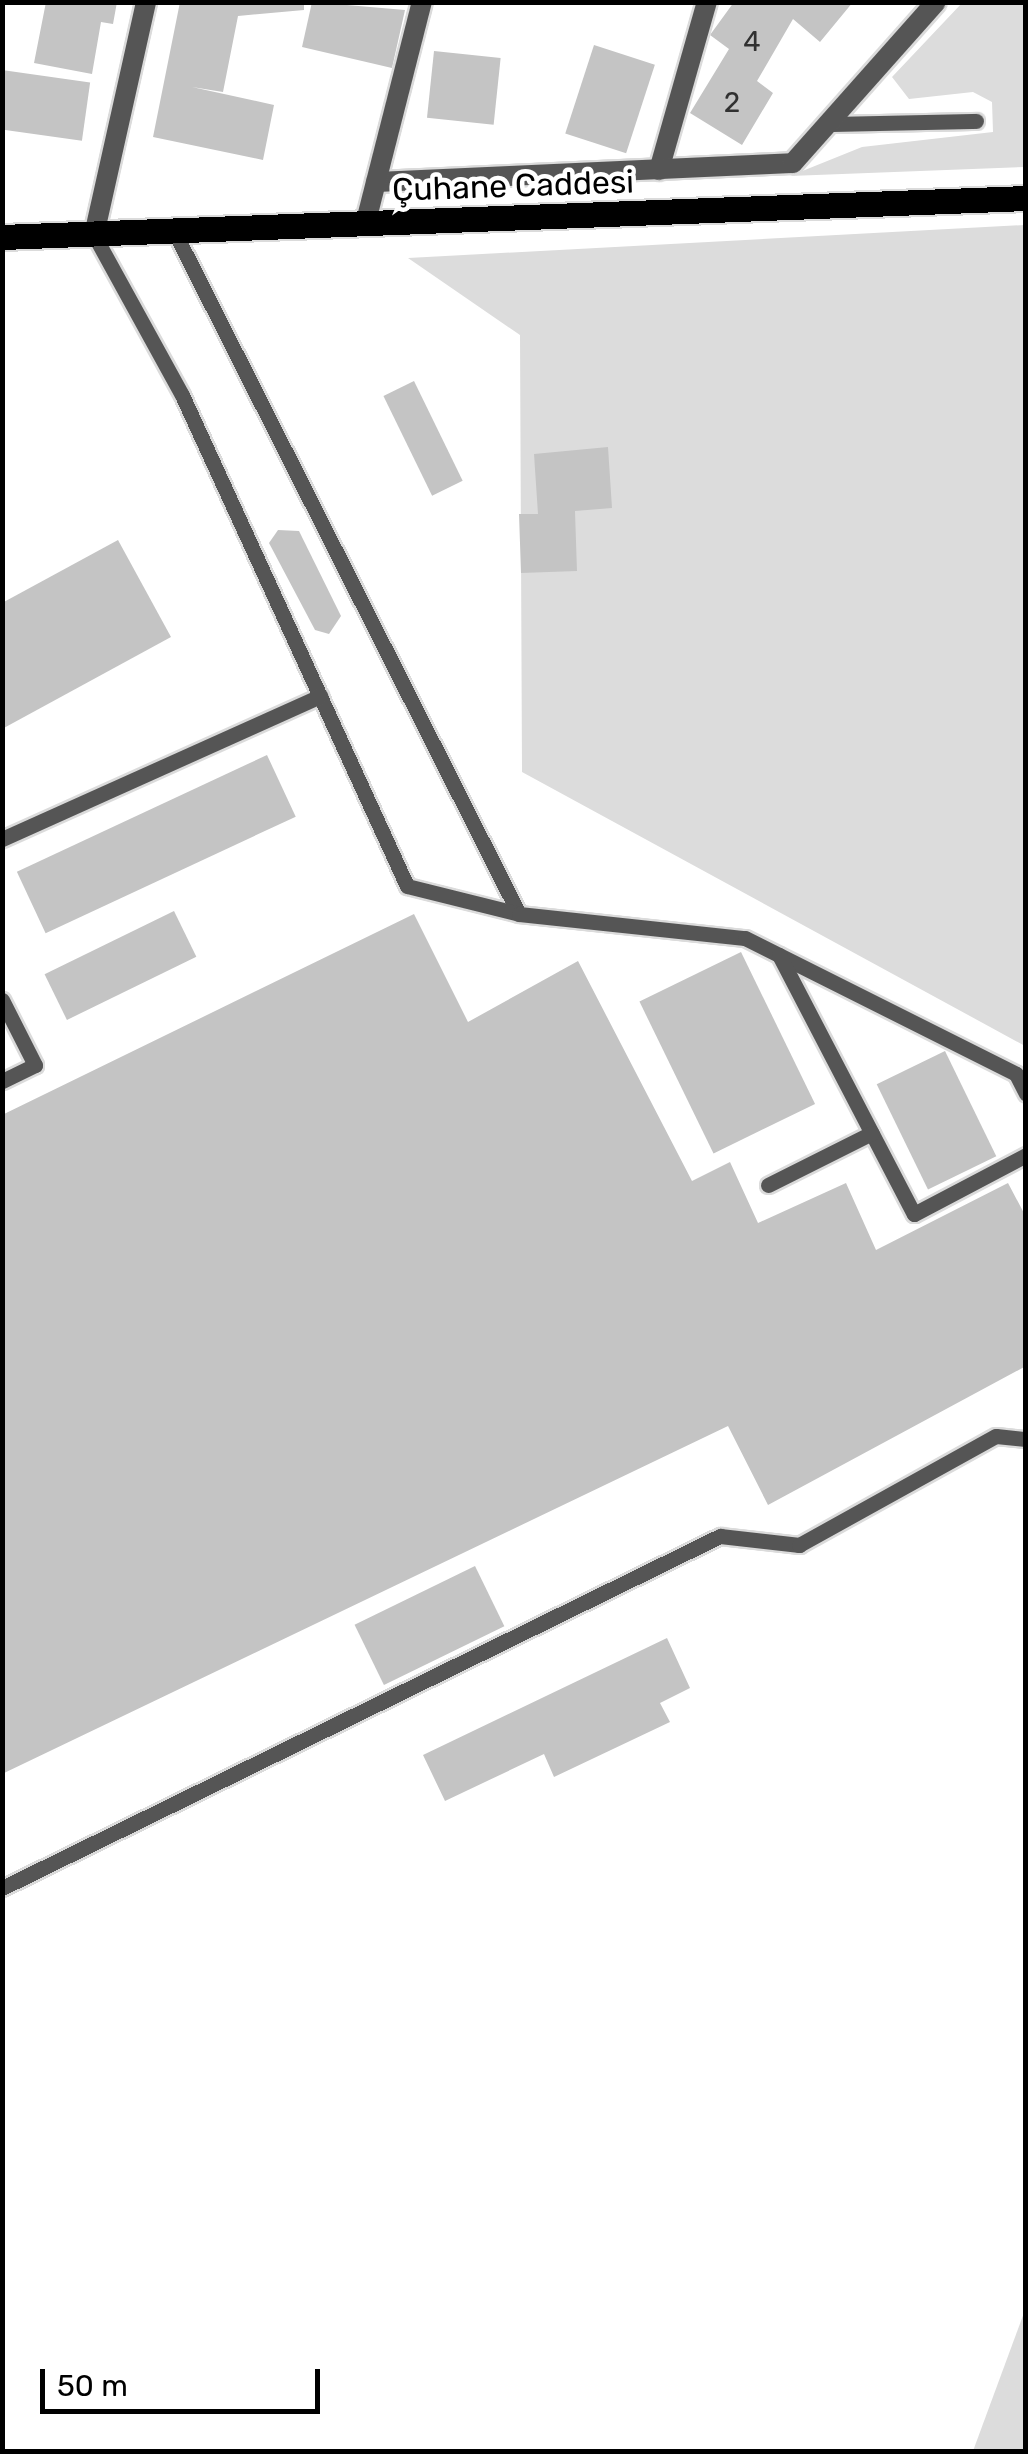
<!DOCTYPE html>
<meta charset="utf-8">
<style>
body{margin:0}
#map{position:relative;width:1028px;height:2454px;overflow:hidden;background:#fff;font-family:Rubik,sans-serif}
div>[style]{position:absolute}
.green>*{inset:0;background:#dcdcdc}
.building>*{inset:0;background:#c4c4c4;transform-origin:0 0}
.roads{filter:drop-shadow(2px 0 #dbdbdb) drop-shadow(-2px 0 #dbdbdb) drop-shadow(0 2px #dbdbdb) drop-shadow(0 -2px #dbdbdb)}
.service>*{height:15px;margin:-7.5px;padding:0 7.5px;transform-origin:7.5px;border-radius:7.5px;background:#555}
.minor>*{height:20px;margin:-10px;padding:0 10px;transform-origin:10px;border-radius:10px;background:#555}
.primary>*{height:25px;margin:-12.5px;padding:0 12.5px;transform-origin:12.5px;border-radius:12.5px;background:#000}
span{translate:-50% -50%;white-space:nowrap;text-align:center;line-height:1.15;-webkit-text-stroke:9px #fff;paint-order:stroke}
.number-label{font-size:28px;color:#313131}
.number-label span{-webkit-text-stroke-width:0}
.street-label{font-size:32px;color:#000}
.frame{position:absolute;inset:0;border:5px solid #000;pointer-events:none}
.scale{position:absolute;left:40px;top:2369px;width:280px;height:45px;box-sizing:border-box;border:5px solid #000;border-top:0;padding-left:12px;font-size:30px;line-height:35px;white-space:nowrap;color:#000;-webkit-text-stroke:8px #fff;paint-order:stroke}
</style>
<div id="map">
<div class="green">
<i style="clip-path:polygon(962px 3px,1025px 3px,1025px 167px,790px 176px,862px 147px,993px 132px,992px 102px,973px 92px,909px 99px,892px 77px)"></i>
<i style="clip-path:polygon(1025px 225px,1025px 1046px,522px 772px,520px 335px,408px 258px)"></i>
<i style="clip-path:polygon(1025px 2310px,1025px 2451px,973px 2451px)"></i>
</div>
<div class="building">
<i style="clip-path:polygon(46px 2px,117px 2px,113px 24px,101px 22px,92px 74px,34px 63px)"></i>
<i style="clip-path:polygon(180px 2px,304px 2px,304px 10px,238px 16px,223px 92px,192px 87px,274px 105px,263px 160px,153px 137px)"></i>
<i style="clip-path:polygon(312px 2px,405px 10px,392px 68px,302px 47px)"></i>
<i style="clip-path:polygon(734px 2px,853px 2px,820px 42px,793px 19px,757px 81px,773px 93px,742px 145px,690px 113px,729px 49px,710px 35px)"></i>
<i style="left:594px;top:45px;width:64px;height:93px;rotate:18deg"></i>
<i style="left:434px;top:51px;width:67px;height:67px;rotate:6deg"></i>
<i style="left:2px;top:70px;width:89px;height:59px;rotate:8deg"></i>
<i style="left:414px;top:381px;width:111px;height:34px;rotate:64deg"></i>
<i style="clip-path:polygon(608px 447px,612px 508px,575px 511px,577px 571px,521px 573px,519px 514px,538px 514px,534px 454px)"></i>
<i style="clip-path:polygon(278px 530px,299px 531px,341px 616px,329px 634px,315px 630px,269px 543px)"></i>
<i style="clip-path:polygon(118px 540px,171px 637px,2px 729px,2px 603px)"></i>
<i style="left:267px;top:755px;width:68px;height:276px;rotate:65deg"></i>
<i style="left:174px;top:911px;width:51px;height:144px;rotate:64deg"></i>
<i style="clip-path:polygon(414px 914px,468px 1022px,578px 961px,692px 1181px,730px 1162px,758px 1223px,846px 1183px,876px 1250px,1008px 1183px,1026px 1217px,1026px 1366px,768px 1505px,728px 1426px,2px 1774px,2px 1115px)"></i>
<i style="left:741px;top:952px;width:169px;height:113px;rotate:64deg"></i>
<i style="left:945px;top:1051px;width:117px;height:76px;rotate:64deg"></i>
<i style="left:475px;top:1566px;width:67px;height:134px;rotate:64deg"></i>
<i style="clip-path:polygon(667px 1638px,690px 1688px,660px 1703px,670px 1722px,554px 1777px,544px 1754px,445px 1801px,423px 1755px)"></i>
</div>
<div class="roads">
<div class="service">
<i style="left:828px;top:124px;width:148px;rotate:-1.2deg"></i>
<i style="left:174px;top:231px;width:765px;rotate:63.2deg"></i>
<i style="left:94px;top:235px;width:183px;rotate:61.2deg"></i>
<i style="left:182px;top:395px;width:540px;rotate:65.38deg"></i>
<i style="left:407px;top:886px;width:115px;rotate:14deg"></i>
<i style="left:519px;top:914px;width:227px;rotate:6.1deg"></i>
<i style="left:745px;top:938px;width:303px;rotate:26.6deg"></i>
<i style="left:1016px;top:1074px;width:22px;rotate:63deg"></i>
<i style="left:2px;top:839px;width:349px;rotate:-24.2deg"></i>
<i style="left:779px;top:955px;width:292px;rotate:62.5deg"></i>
<i style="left:914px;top:1214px;width:127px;rotate:-27.8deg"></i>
<i style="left:2px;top:1000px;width:73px;rotate:63.1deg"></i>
<i style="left:35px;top:1065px;width:37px;rotate:154deg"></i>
<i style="left:768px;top:1185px;width:116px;rotate:-26.6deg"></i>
<i style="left:2px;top:1888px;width:800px;rotate:-26.12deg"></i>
<i style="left:720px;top:1536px;width:80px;rotate:6.5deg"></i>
<i style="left:799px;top:1545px;width:225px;rotate:-29deg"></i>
<i style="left:996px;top:1436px;width:30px;rotate:6deg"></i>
</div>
<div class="minor">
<i style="left:659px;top:170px;width:175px;rotate:-74.1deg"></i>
<i style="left:376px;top:182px;width:417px;rotate:-2.6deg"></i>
<i style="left:793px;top:163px;width:215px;rotate:-48.4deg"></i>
<i style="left:365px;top:225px;width:230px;rotate:-75.7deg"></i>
<i style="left:94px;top:235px;width:239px;rotate:-77.4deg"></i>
</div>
<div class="primary">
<i style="left:2px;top:237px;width:1025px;rotate:-2.18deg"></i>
</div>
</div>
<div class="number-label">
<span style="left:752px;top:42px">4</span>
<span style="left:732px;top:103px">2</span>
</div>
<div class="street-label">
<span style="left:513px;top:186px;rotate:-2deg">Çuhane Caddesi</span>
</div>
<div class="frame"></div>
<div class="scale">50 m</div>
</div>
